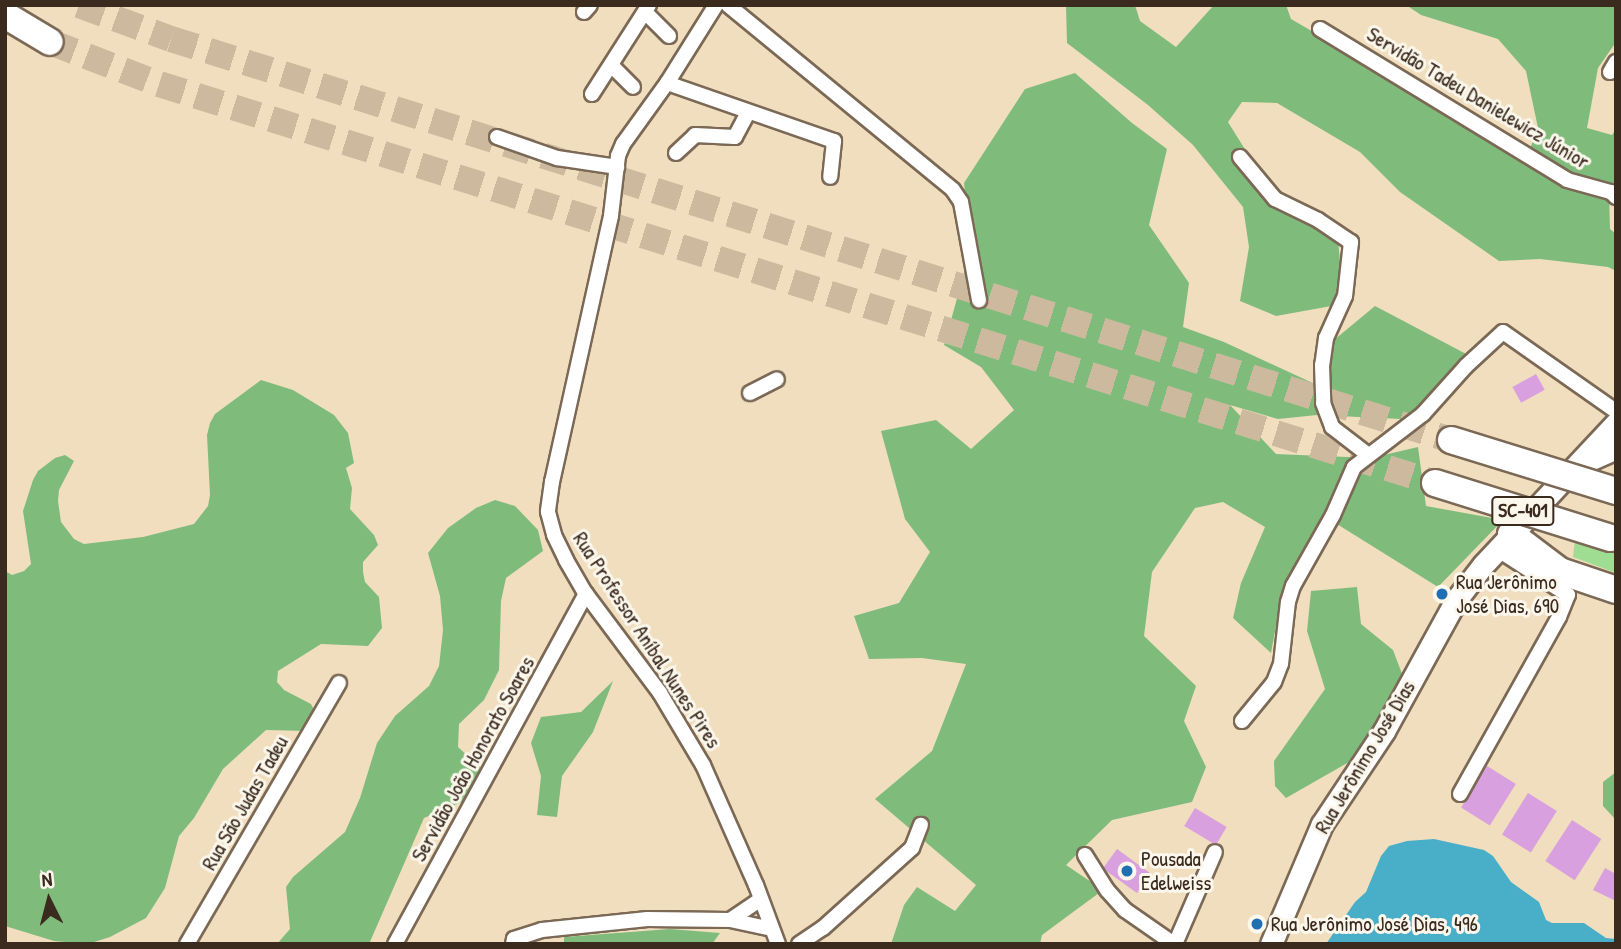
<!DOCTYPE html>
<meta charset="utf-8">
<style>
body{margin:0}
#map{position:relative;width:1621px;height:949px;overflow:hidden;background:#f1debe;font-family:"Patrick Hand",sans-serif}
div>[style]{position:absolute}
.green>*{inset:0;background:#9fdd92}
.forest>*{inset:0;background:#7fbc7c}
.water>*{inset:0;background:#49afc8}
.building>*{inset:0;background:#d9a0df;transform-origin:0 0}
.highway-tunnel>*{height:26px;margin-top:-13px;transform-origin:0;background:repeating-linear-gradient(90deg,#cdba9e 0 26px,transparent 0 39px)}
.roads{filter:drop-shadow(2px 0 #7b6956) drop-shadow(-2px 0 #7b6956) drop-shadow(0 2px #7b6956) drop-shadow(0 -2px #7b6956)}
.street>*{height:14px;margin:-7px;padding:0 7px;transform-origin:7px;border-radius:7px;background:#fff}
.secondary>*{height:21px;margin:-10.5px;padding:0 10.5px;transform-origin:10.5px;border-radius:10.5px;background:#fff}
.highway>*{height:26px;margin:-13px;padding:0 13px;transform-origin:13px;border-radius:13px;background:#fff}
.bridges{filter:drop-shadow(2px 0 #7b6956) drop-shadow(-2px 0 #7b6956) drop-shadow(0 2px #7b6956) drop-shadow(0 -2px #7b6956)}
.highway-bridge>*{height:26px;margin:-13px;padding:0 13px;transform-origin:13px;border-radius:13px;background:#fff}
.dots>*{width:19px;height:19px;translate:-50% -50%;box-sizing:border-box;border:4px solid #fbf7ec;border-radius:50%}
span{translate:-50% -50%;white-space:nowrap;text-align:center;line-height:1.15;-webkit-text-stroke:6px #fbf7ec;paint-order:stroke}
.shield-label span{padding:2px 5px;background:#fbf7ec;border:2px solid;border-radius:5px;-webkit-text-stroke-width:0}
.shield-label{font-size:19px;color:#3b2a1e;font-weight:700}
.street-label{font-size:21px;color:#3b2a1e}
.poi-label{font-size:21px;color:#3b2a1e}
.left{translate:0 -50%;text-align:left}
.frame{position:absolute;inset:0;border:7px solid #3b2a1e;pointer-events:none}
.north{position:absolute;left:14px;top:865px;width:70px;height:70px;-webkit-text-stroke:5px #fbf7ec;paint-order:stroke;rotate:354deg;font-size:19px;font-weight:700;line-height:28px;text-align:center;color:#3b2a1e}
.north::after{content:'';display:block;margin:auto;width:24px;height:32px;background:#3b2a1e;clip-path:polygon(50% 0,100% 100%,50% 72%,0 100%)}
</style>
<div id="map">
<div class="green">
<i style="clip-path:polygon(1575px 540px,1616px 553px,1616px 573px,1573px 557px)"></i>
</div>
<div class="forest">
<i style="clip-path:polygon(1066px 5px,1135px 5px,1140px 21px,1176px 47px,1214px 5px,1286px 5px,1291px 19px,1527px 156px,1538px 128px,1526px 71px,1498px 39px,1421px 15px,1406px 5px,1616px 5px,1616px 42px,1598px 68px,1587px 128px,1612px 135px,1616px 129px,1616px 182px,1609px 192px,1610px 229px,1616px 234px,1616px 271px,1608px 267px,1540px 259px,1499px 261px,1400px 192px,1360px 152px,1277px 103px,1242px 102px,1228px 122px,1264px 180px,1337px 229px,1341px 272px,1337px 305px,1276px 316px,1240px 301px,1249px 247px,1243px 207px,1193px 145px,1148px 105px,1067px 43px)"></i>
<i style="clip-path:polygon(1075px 73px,1132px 123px,1167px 149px,1149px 225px,1189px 283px,1183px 327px,1224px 342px,1317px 385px,1328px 345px,1375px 306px,1470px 356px,1414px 413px,1401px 419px,1317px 415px,1278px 419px,1230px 405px,1276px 454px,1371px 458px,1418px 447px,1426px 506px,1503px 520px,1438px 587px,1324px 516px,1304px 548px,1281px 599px,1271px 653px,1233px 618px,1241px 583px,1265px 527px,1223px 502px,1195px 508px,1152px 572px,1144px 636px,1196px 686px,1184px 721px,1206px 767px,1192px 802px,1112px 820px,1066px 865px,1103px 890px,1042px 935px,1040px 944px,891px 944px,904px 905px,917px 887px,955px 911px,976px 885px,875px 799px,932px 751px,966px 664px,922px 658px,869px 659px,854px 616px,899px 603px,930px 552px,905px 519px,881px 431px,936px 420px,971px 449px,1014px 410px,981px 367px,944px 345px,970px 252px,964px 183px,1025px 89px)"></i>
<i style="clip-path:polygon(261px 380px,293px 390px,334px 415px,348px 433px,354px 463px,346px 468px,352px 488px,350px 509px,374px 535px,378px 545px,363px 562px,363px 572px,365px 582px,379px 597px,382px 628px,368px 646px,321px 644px,278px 671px,277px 682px,284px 690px,311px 704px,316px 714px,308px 731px,266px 730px,223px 769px,194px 818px,179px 836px,165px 888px,146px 918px,110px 937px,88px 944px,54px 941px,5px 926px,5px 571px,12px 575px,24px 571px,31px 564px,23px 511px,33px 480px,38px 471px,55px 458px,65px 455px,74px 461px,59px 490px,58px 501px,61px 522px,74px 539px,84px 544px,143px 537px,194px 524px,208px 506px,210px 495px,207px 435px,210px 423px,215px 414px)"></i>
<i style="clip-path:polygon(495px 500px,515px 506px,538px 530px,543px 551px,506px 578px,501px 601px,499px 670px,484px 700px,459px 724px,458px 747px,483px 770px,476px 796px,424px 818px,369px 944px,277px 944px,290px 929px,286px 887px,293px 877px,345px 832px,360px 798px,377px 743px,395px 716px,429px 686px,439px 666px,443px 630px,440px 596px,428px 553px,448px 528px,476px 508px)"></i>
<i style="clip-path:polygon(1357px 587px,1361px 624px,1393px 650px,1404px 679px,1363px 754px,1286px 798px,1275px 786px,1274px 761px,1325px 689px,1307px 631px,1311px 591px)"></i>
<i style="clip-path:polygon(613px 681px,593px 732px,562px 776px,557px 817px,537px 815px,541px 776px,531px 743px,541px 717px,581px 712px)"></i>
<i style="clip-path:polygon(1616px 772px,1616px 820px,1603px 806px,1603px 782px)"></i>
<i style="clip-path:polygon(670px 929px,720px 933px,712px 944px,564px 944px,564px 937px)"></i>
</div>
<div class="water">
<i style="clip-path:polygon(1434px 839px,1484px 850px,1493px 856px,1511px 882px,1539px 902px,1546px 920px,1552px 923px,1584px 923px,1606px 938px,1616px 939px,1616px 944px,1326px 944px,1355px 902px,1366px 892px,1381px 856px,1389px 846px,1407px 841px)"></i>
</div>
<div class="building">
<i style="left:1536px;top:374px;width:18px;height:27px;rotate:61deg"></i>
<i style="left:1487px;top:766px;width:34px;height:49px;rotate:32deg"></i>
<i style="left:1528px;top:793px;width:34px;height:49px;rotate:32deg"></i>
<i style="left:1195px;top:808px;width:37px;height:21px;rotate:31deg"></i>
<i style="left:1572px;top:820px;width:35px;height:49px;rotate:33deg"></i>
<i style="left:1117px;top:849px;width:42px;height:24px;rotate:36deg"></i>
<i style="clip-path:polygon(1605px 868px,1616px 874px,1616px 901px,1593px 890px)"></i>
</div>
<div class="highway-tunnel">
<i style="left:79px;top:5px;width:98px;rotate:20.3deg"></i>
<i style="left:171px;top:39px;width:1341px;rotate:17.39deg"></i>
<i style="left:50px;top:42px;width:117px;rotate:21.1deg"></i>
<i style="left:159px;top:84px;width:1337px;rotate:17.36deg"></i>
</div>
<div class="roads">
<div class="street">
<i style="left:716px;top:5px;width:92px;rotate:122.1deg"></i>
<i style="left:667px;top:83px;width:75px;rotate:125.8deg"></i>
<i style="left:623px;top:144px;width:13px;rotate:113deg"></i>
<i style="left:618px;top:156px;width:60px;rotate:96.7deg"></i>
<i style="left:611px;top:216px;width:272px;rotate:102.5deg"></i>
<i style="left:552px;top:482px;width:30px;rotate:98deg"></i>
<i style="left:548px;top:512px;width:24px;rotate:75deg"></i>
<i style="left:554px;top:535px;width:28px;rotate:64deg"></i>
<i style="left:566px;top:560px;width:39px;rotate:60deg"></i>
<i style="left:586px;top:594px;width:124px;rotate:53.2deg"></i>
<i style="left:660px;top:693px;width:84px;rotate:59.2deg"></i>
<i style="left:703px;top:765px;width:131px;rotate:66.2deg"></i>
<i style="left:756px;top:885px;width:63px;rotate:69.6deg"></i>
<i style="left:728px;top:5px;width:291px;rotate:39.4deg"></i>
<i style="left:953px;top:190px;width:14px;rotate:56deg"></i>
<i style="left:961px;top:202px;width:100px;rotate:79.6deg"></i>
<i style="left:584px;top:12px;width:9px;rotate:-49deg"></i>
<i style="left:645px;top:12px;width:34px;rotate:45deg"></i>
<i style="left:1320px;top:29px;width:289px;rotate:31.4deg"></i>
<i style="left:1567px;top:180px;width:46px;rotate:15.3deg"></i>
<i style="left:1611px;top:192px;width:7px;rotate:45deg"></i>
<i style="left:611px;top:65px;width:31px;rotate:45deg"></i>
<i style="left:1610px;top:72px;width:12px;rotate:-59deg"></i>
<i style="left:667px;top:83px;width:177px;rotate:19.2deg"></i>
<i style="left:834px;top:141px;width:36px;rotate:96deg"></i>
<i style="left:592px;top:94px;width:106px;rotate:-57.4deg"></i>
<i style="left:497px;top:137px;width:64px;rotate:19.3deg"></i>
<i style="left:557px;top:158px;width:61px;rotate:8.5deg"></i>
<i style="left:676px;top:153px;width:26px;rotate:-43deg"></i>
<i style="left:695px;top:135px;width:40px;rotate:2.9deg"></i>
<i style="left:735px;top:137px;width:27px;rotate:-62deg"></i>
<i style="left:1240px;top:157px;width:55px;rotate:50.2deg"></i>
<i style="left:1275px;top:199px;width:48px;rotate:26deg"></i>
<i style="left:1318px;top:220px;width:40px;rotate:34deg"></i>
<i style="left:1351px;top:242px;width:54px;rotate:96.3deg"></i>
<i style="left:1345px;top:296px;width:46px;rotate:114.3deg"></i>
<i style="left:1326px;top:338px;width:27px;rotate:98deg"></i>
<i style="left:1322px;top:365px;width:38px;rotate:88deg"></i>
<i style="left:1323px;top:403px;width:26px;rotate:69deg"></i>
<i style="left:1332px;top:427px;width:44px;rotate:37.6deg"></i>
<i style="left:750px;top:393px;width:30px;rotate:-27deg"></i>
<i style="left:1242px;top:721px;width:50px;rotate:-50.6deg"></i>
<i style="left:1274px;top:682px;width:19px;rotate:-69deg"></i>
<i style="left:1281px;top:664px;width:62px;rotate:-83.6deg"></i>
<i style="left:1288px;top:602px;width:17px;rotate:-73deg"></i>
<i style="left:1293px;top:586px;width:81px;rotate:-60.6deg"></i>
<i style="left:1333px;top:515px;width:52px;rotate:-66.4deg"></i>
<i style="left:1354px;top:467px;width:87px;rotate:-37.5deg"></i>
<i style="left:1423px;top:414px;width:64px;rotate:-48.1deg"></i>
<i style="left:1466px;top:366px;width:50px;rotate:-42.6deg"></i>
<i style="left:1503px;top:332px;width:138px;rotate:35deg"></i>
<i style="left:1460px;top:794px;width:203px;rotate:-60.8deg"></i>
<i style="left:1559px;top:617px;width:24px;rotate:-68deg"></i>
<i style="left:1568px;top:595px;width:85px;rotate:-147.1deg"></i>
<i style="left:1085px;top:855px;width:41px;rotate:57.8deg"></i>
<i style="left:1107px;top:890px;width:27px;rotate:48deg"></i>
<i style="left:1125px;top:910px;width:60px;rotate:34.8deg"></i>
<i style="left:730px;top:920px;width:37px;rotate:-34deg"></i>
<i style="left:187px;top:944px;width:302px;rotate:-59.8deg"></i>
<i style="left:395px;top:944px;width:399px;rotate:-61.4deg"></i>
<i style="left:513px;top:944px;width:5px;rotate:-79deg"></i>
<i style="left:514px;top:939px;width:29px;rotate:-18deg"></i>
<i style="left:542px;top:930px;width:106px;rotate:-6deg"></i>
<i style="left:647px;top:919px;width:83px;rotate:0.7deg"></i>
<i style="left:730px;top:920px;width:43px;rotate:12.1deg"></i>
<i style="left:799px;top:944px;width:29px;rotate:-34deg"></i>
<i style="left:823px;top:928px;width:120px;rotate:-42deg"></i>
<i style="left:912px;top:848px;width:25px;rotate:-69deg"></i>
<i style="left:1175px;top:944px;width:100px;rotate:-66.5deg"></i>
</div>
<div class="secondary">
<i style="left:1585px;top:462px;width:34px;rotate:-24deg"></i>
<i style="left:1271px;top:944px;width:130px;rotate:-67deg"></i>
<i style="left:1322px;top:824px;width:112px;rotate:-56.3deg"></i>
<i style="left:1384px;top:731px;width:149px;rotate:-61.2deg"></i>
<i style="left:1456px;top:600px;width:44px;rotate:-52.4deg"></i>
<i style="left:1483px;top:565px;width:195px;rotate:-46.9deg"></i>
</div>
<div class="highway">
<i style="left:5px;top:15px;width:52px;rotate:31deg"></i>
<i style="left:1511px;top:534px;width:61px;rotate:37.1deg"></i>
<i style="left:1560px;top:571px;width:59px;rotate:18.7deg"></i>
</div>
</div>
<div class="bridges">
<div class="highway-bridge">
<i style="left:1451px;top:440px;width:173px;rotate:17.2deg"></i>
<i style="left:1435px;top:483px;width:184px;rotate:17.4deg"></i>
</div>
</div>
<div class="dots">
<i style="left:1442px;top:594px;background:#1f6fb2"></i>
<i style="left:1127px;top:871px;background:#1f6fb2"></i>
<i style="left:1257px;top:924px;background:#1f6fb2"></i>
</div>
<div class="shield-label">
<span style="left:1523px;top:511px">SC-401</span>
</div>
<div class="street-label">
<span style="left:1478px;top:98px;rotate:31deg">Servidão Tadeu Danielewicz Júnior</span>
<span style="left:647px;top:640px;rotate:57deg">Rua Professor Aníbal Nunes Pires</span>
<span style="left:1365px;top:757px;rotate:-59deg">Rua Jerônimo José Dias</span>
<span style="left:473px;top:759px;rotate:-61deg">Servidão João Honorato Soares</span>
<span style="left:245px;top:803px;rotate:-60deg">Rua São Judas Tadeu</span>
</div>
<div class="poi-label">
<span class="left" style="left:1456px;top:594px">Rua Jerônimo<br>José Dias, 690</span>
<span class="left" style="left:1141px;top:871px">Pousada<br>Edelweiss</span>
<span class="left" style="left:1271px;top:924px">Rua Jerônimo José Dias, 496</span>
</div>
<div class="frame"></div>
<div class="north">N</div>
</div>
